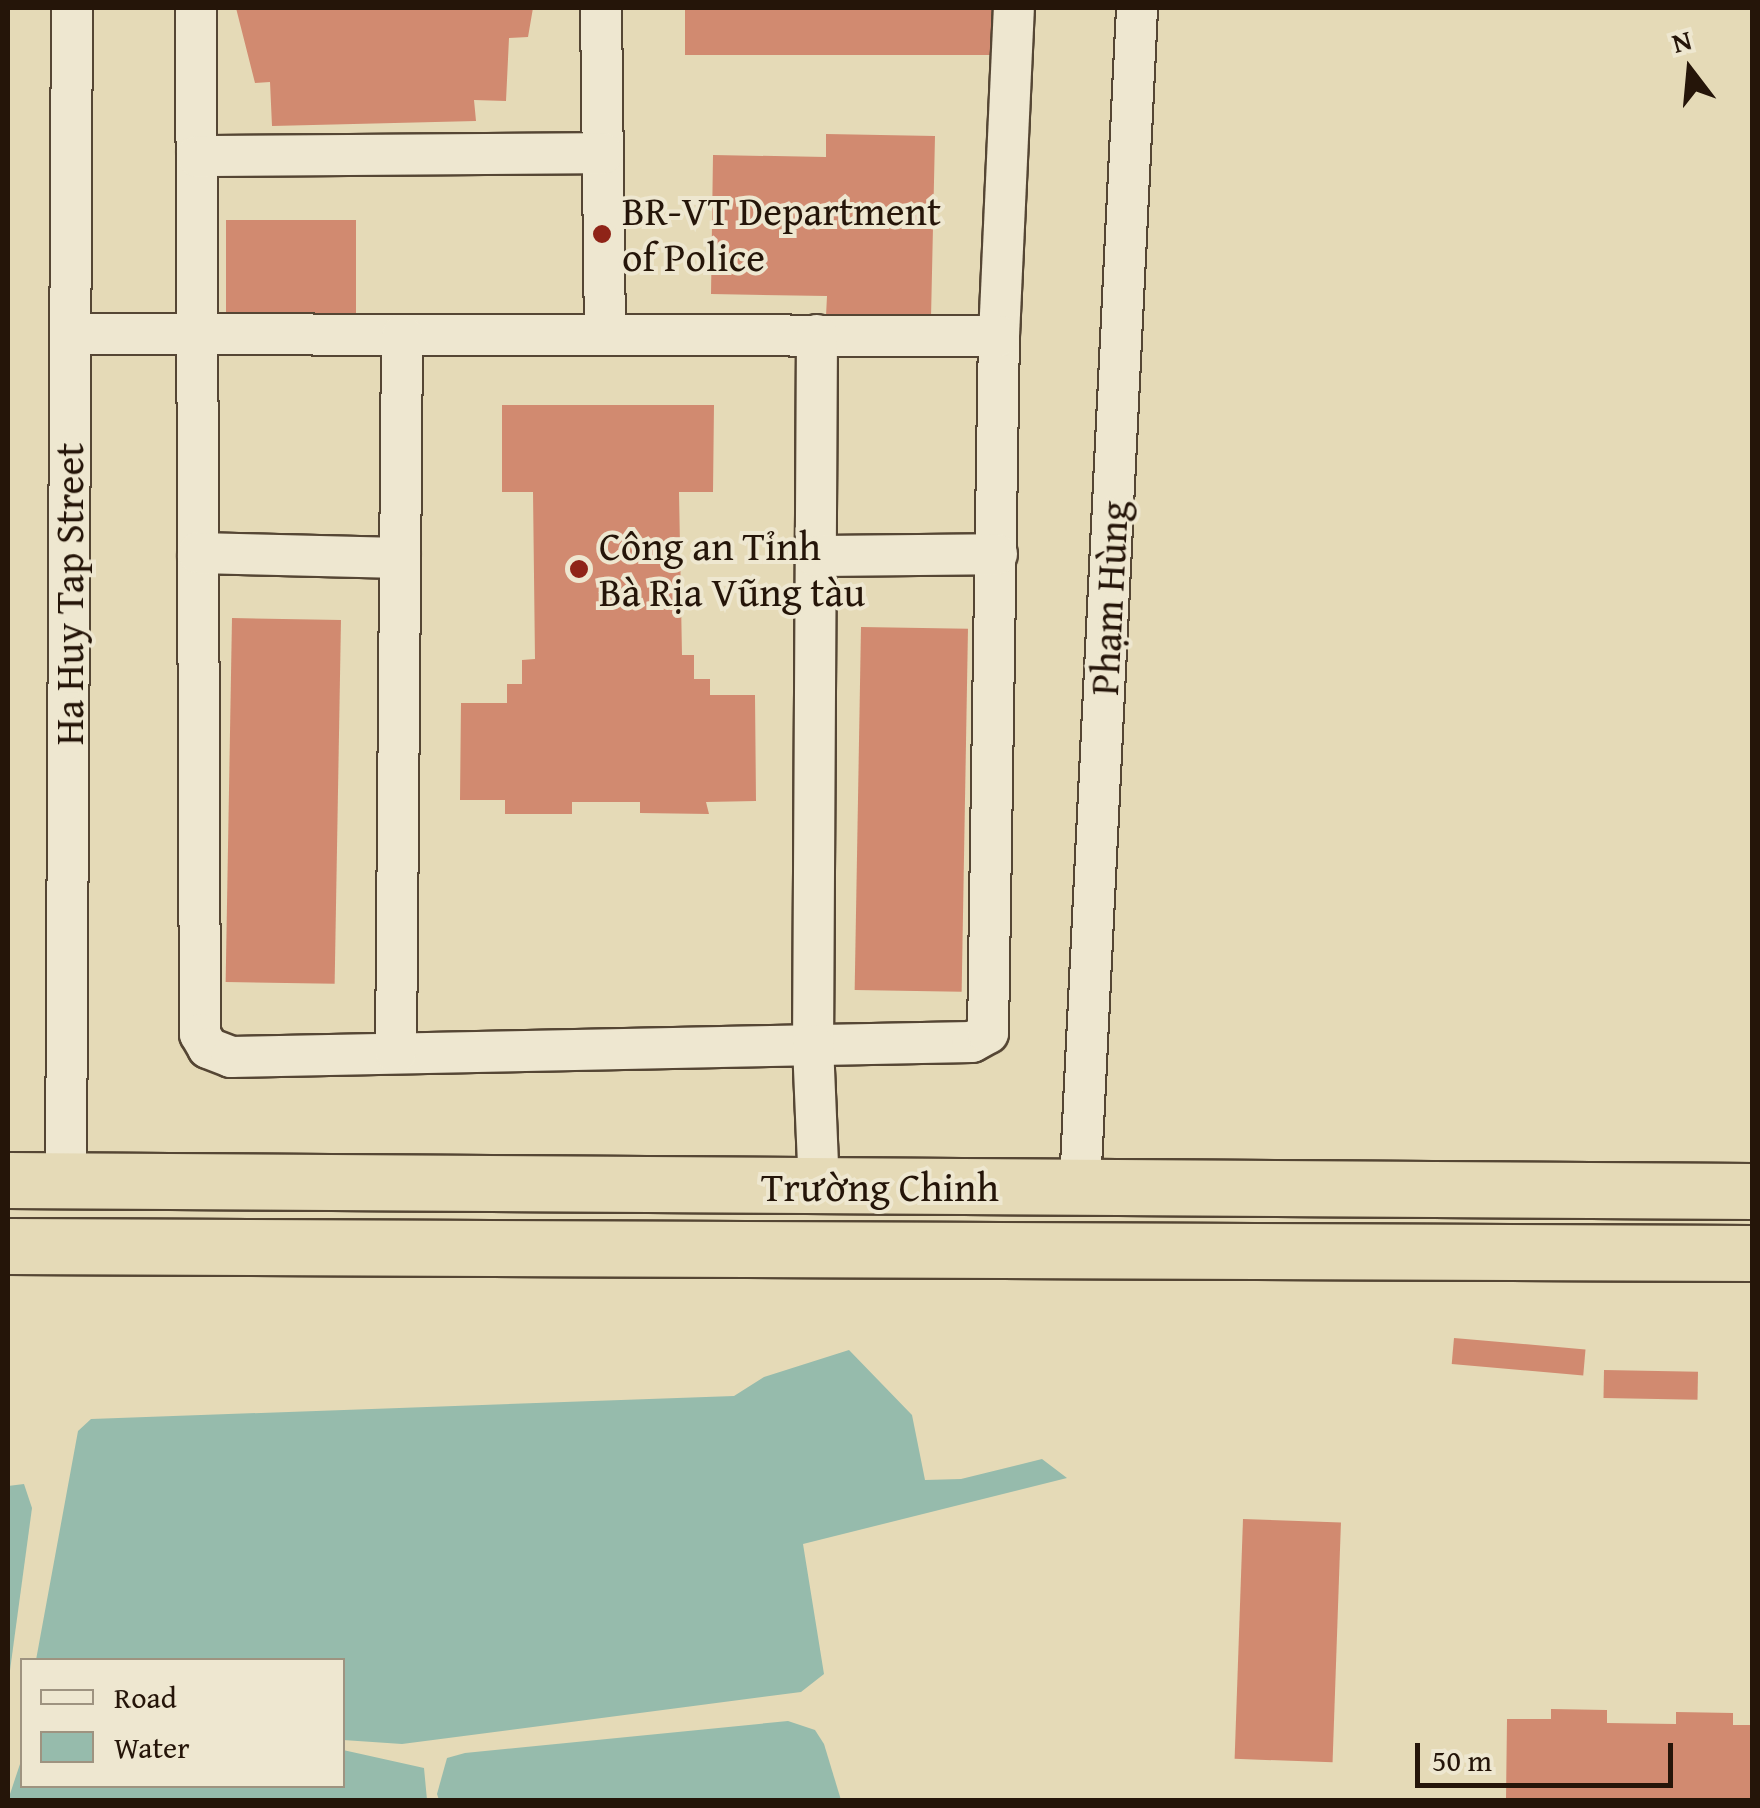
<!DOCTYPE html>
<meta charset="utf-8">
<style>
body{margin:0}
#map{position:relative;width:1760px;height:1808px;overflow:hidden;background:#e5dab7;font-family:"Gentium Book Plus",serif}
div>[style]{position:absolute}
.water>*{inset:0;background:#96bbac}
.building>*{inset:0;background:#d18a70;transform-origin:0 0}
.roads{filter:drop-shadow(2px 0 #554634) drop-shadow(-2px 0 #554634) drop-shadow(0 2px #554634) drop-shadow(0 -2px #554634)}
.minor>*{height:40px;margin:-20px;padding:0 20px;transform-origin:20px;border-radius:20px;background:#eee7d0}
.highway>*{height:55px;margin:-27.5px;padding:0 27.5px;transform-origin:27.5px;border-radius:27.5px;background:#e5dab7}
.dots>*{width:28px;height:28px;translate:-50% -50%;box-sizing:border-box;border:5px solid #eee7d0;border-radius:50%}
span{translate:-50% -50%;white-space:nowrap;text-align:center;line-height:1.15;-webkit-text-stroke:8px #eee7d0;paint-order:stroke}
.poi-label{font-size:40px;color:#251509}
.left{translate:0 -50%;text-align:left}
.street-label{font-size:40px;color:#251509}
.frame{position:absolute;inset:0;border:10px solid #251509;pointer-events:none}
.legend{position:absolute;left:20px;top:1658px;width:325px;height:130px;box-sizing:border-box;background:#eee7d0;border:2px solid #9e9380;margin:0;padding:12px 18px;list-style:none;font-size:30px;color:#251509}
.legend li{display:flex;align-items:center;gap:20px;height:50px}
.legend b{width:50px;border:2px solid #9e9380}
.north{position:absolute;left:1640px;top:20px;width:100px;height:100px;-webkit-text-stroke:8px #eee7d0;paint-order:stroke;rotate:344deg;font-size:28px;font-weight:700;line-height:40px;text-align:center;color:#251509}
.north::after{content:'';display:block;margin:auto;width:35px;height:45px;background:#251509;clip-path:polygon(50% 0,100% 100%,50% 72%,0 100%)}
.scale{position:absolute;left:1415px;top:1743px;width:258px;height:45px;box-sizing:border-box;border:5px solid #251509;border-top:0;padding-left:12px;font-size:30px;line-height:35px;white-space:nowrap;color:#251509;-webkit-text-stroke:8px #eee7d0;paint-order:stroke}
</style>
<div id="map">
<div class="water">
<i style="clip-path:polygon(849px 1350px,912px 1415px,925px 1480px,961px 1479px,1042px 1459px,1067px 1478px,803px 1544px,824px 1674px,801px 1692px,402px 1744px,343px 1740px,342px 1660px,36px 1660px,78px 1431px,91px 1419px,734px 1396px,764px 1377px)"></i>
<i style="clip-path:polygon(24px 1484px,32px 1508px,8px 1685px,8px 1486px)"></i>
<i style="clip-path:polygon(788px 1721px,815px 1730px,824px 1744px,841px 1800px,439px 1800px,437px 1794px,447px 1758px,465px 1753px)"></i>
<i style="clip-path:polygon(343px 1750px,424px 1768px,427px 1800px,8px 1800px,22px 1758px,22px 1786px,342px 1786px)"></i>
</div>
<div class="building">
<i style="clip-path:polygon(236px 8px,533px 8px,528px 37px,509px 38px,506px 101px,474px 100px,476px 121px,272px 126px,270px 82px,255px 83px)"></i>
<i style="left:685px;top:8px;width:315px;height:47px"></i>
<i style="clip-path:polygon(826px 134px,935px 136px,931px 318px,826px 316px,827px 296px,711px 294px,713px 155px,826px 157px)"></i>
<i style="left:226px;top:220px;width:130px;height:106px"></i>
<i style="clip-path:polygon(502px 405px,714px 405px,713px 492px,679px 492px,682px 655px,694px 655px,694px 679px,710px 679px,710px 695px,755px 695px,756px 801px,706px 802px,709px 814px,640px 813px,640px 802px,572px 802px,572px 814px,505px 814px,505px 800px,460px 800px,461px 703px,507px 703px,507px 684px,522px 684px,522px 660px,535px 659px,533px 492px,502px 492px)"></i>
<i style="left:232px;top:618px;width:109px;height:364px;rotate:1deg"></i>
<i style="left:861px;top:627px;width:107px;height:363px;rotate:1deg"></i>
<i style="left:1454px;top:1338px;width:132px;height:26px;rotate:5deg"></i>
<i style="left:1604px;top:1370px;width:94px;height:28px;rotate:1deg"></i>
<i style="left:1243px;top:1519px;width:98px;height:240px;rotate:2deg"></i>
<i style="clip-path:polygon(1551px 1709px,1607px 1710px,1607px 1723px,1676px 1724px,1676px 1712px,1733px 1713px,1733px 1725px,1752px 1725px,1752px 1800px,1506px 1800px,1507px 1719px,1551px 1719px)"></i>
</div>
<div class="roads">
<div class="minor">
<i style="left:196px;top:8px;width:1026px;rotate:89.78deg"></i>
<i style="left:200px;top:1034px;width:16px;rotate:60deg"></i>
<i style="left:208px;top:1048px;width:25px;rotate:21deg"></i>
<i style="left:231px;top:1057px;width:741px;rotate:-1.16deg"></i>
<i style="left:972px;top:1042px;width:18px;rotate:-29deg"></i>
<i style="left:988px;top:1033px;width:697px;rotate:-89.1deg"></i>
<i style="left:999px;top:336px;width:328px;rotate:-87.4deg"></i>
<i style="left:601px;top:8px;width:327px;rotate:89.3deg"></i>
<i style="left:197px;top:156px;width:406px;rotate:-0.4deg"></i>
<i style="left:70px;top:334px;width:929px;rotate:0.12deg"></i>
<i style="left:817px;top:335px;width:710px;rotate:90.32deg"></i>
<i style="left:813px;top:1045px;width:142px;rotate:87.6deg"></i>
<i style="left:198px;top:553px;width:202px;rotate:1.4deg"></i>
<i style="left:816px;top:556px;width:181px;rotate:-0.6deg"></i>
<i style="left:396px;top:1053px;width:718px;rotate:-89.52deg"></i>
<i style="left:66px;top:1180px;width:1172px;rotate:-89.71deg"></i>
<i style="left:1080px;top:1187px;width:1180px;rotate:-87.23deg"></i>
</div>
<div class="highway">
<i style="left:8px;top:1180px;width:1744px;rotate:0.36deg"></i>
<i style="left:8px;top:1246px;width:1744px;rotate:0.23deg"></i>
</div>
</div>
<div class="dots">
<i style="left:602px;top:234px;background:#8f2418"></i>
<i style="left:579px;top:569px;background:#8f2418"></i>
</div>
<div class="poi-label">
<span class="left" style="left:622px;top:234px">BR-VT Department<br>of Police</span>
<span class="left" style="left:599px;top:569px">Công an Tỉnh<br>Bà Rịa Vũng tàu</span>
</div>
<div class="street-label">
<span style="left:69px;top:594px;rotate:-90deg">Ha Huy Tap Street</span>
<span style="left:1109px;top:598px;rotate:-87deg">Phạm Hùng</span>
<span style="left:880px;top:1187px">Trường Chinh</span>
</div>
<div class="frame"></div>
<ul class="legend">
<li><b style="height:12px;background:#eee7d0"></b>Road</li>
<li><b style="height:28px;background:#96bbac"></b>Water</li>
</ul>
<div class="north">N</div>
<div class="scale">50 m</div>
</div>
